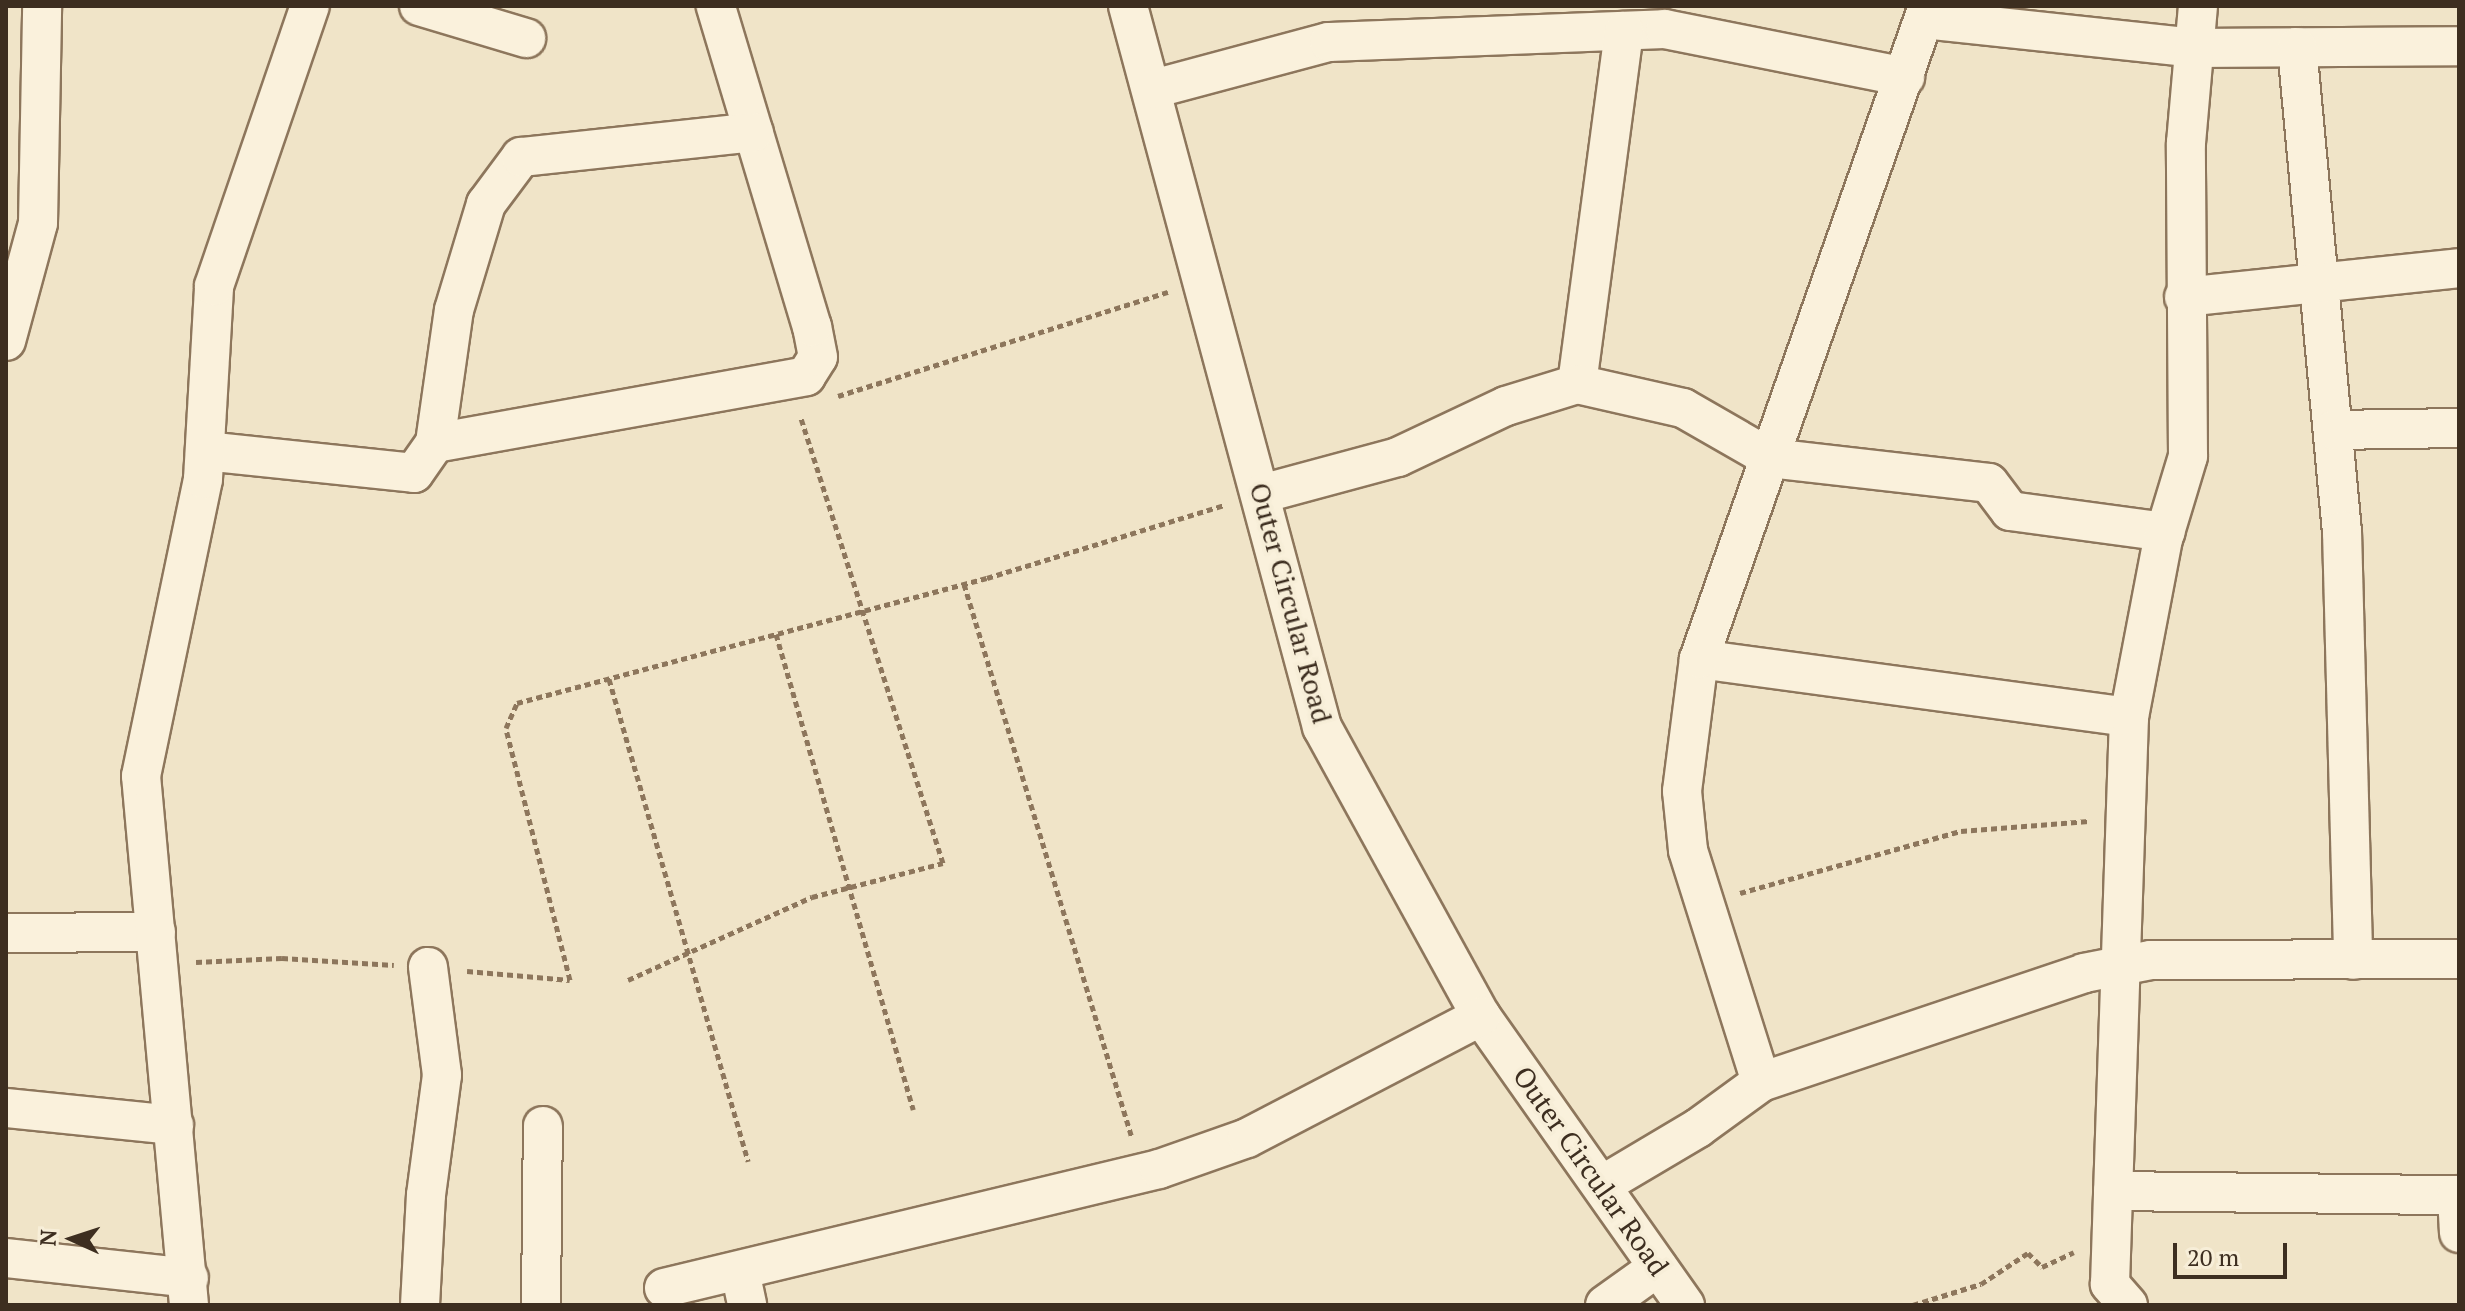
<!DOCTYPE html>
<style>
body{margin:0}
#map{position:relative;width:2465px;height:1311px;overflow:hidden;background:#f0e4c8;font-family:"PT Serif",serif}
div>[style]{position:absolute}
.path>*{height:5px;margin-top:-2.5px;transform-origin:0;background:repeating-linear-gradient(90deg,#8d765c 0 6px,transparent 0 10px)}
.roads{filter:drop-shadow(2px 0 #8d765c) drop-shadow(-2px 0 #8d765c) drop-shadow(0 2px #8d765c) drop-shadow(0 -2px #8d765c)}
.minor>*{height:38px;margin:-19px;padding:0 19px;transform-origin:19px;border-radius:19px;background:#faf1dc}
span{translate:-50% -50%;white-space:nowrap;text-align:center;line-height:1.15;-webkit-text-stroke:7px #f7eed8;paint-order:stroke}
.street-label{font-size:28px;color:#3d2e20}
.frame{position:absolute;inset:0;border:8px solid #3d2e20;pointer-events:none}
.north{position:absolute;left:32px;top:1199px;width:80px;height:80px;-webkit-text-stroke:6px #f7eed8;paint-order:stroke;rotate:273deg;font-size:22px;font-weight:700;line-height:32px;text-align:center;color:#3d2e20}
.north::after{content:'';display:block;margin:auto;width:28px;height:36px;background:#3d2e20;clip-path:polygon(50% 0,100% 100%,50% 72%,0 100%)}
.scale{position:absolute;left:2173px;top:1243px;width:114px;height:36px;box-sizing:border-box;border:4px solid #3d2e20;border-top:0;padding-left:10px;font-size:24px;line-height:28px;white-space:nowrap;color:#3d2e20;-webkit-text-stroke:6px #f7eed8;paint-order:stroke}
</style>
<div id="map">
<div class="path">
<i style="left:838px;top:396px;width:346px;rotate:-17.5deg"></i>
<i style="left:964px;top:584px;width:579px;rotate:73.13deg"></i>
<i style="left:776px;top:634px;width:495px;rotate:73.9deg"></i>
<i style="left:609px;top:679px;width:502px;rotate:73.91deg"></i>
<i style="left:1740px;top:893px;width:230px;rotate:-15.7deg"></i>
<i style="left:1961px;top:831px;width:128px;rotate:-4.5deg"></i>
<i style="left:196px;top:962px;width:86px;rotate:-2.7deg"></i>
<i style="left:282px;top:958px;width:112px;rotate:3.6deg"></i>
<i style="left:467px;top:971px;width:103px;rotate:5deg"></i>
<i style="left:570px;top:980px;width:260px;rotate:-104.3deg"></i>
<i style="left:506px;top:728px;width:27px;rotate:-66deg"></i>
<i style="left:517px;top:703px;width:486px;rotate:-14.9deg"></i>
<i style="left:987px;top:578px;width:249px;rotate:-17.1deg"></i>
<i style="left:628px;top:980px;width:202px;rotate:-24.3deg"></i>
<i style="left:812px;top:897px;width:135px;rotate:-14.5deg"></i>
<i style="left:943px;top:863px;width:469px;rotate:-107.7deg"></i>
<i style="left:1913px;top:1305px;width:71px;rotate:-17.2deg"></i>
<i style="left:1981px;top:1284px;width:56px;rotate:-33.4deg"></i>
<i style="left:2028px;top:1253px;width:20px;rotate:45deg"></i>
<i style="left:2042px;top:1267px;width:35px;rotate:-25deg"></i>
</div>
<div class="roads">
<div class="minor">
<i style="left:419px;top:6px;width:112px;rotate:16.7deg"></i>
<i style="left:1128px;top:6px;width:747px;rotate:74.94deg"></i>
<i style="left:1322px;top:727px;width:330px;rotate:61.2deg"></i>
<i style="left:1481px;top:1016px;width:354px;rotate:54.8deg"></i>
<i style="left:1924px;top:19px;width:272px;rotate:6.1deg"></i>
<i style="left:2194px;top:48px;width:265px;rotate:-0.4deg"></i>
<i style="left:2297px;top:47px;width:486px;rotate:84.7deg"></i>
<i style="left:2342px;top:531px;width:429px;rotate:88.5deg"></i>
<i style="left:1153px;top:89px;width:182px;rotate:-15deg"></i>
<i style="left:1329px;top:42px;width:336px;rotate:-2.2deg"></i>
<i style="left:1665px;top:29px;width:245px;rotate:11.3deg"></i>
<i style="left:2184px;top:297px;width:277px;rotate:-6deg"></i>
<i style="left:6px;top:341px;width:122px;rotate:-74.8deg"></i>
<i style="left:38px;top:223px;width:217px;rotate:-88.9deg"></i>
<i style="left:1577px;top:384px;width:356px;rotate:-82.4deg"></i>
<i style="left:2333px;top:430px;width:126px;rotate:-0.9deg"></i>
<i style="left:435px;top:443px;width:377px;rotate:-10.2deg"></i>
<i style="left:806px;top:376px;width:22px;rotate:-58deg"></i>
<i style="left:818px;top:357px;width:31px;rotate:-101deg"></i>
<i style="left:812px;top:327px;width:335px;rotate:-106.7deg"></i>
<i style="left:205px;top:451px;width:210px;rotate:6deg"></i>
<i style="left:414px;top:473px;width:37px;rotate:-55deg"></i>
<i style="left:435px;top:443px;width:134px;rotate:-81.9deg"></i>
<i style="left:454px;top:310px;width:111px;rotate:-73.2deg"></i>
<i style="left:486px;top:204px;width:59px;rotate:-53.3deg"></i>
<i style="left:521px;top:157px;width:234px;rotate:-6.1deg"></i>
<i style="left:1261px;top:494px;width:142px;rotate:-15.1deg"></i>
<i style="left:1398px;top:457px;width:119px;rotate:-25.3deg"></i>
<i style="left:1506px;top:406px;width:74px;rotate:-17.2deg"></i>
<i style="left:1577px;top:384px;width:109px;rotate:12.8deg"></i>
<i style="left:1683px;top:408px;width:100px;rotate:29.9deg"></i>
<i style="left:1770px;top:458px;width:220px;rotate:6.5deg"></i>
<i style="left:1989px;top:483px;width:35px;rotate:53deg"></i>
<i style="left:2010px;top:511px;width:157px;rotate:7.7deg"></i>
<i style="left:1699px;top:659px;width:434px;rotate:7.7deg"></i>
<i style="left:6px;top:933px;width:150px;rotate:-0.4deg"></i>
<i style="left:1761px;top:1082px;width:243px;rotate:-107.5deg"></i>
<i style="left:1688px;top:850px;width:59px;rotate:-95.8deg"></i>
<i style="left:1682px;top:791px;width:133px;rotate:-82.7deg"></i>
<i style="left:1699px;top:659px;width:692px;rotate:-70.67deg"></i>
<i style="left:6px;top:1108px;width:169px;rotate:5.8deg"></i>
<i style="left:1602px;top:1185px;width:112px;rotate:-30.7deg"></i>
<i style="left:1698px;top:1128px;width:78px;rotate:-36.1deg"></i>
<i style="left:1761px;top:1082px;width:341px;rotate:-18.6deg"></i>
<i style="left:2084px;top:973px;width:68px;rotate:-11deg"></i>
<i style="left:2151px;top:960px;width:308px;rotate:-0.2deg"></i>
<i style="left:2113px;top:1191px;width:346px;rotate:0.7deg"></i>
<i style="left:2457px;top:1195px;width:38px;rotate:87deg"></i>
<i style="left:6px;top:1258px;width:184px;rotate:6.2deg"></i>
<i style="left:740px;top:1271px;width:35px;rotate:78deg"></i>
<i style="left:664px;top:1288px;width:509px;rotate:-13.52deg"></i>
<i style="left:1159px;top:1169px;width:93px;rotate:-19.4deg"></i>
<i style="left:1247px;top:1138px;width:264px;rotate:-27.5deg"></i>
<i style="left:189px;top:1305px;width:531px;rotate:-95.18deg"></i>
<i style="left:141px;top:776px;width:303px;rotate:-78.2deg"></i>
<i style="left:203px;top:479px;width:193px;rotate:-86.7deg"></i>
<i style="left:214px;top:286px;width:296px;rotate:-71.1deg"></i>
<i style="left:420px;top:1305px;width:110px;rotate:-86.9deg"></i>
<i style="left:426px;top:1195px;width:121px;rotate:-82.4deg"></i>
<i style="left:442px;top:1075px;width:109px;rotate:-97.4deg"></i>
<i style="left:541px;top:1305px;width:179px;rotate:-89.4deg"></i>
<i style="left:1605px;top:1305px;width:65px;rotate:-35.6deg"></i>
<i style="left:2128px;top:1305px;width:28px;rotate:-131deg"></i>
<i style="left:2110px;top:1284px;width:567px;rotate:-88.08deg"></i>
<i style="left:2129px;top:717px;width:181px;rotate:-79.2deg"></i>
<i style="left:2163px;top:539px;width:87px;rotate:-73.2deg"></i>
<i style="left:2188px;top:456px;width:313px;rotate:-90.4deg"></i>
<i style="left:2186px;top:143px;width:138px;rotate:-85deg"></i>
</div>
</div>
<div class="street-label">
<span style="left:1291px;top:603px;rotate:75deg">Outer Circular Road</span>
<span style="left:1591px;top:1171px;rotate:55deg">Outer Circular Road</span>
</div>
<div class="frame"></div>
<div class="north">N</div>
<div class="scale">20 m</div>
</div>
